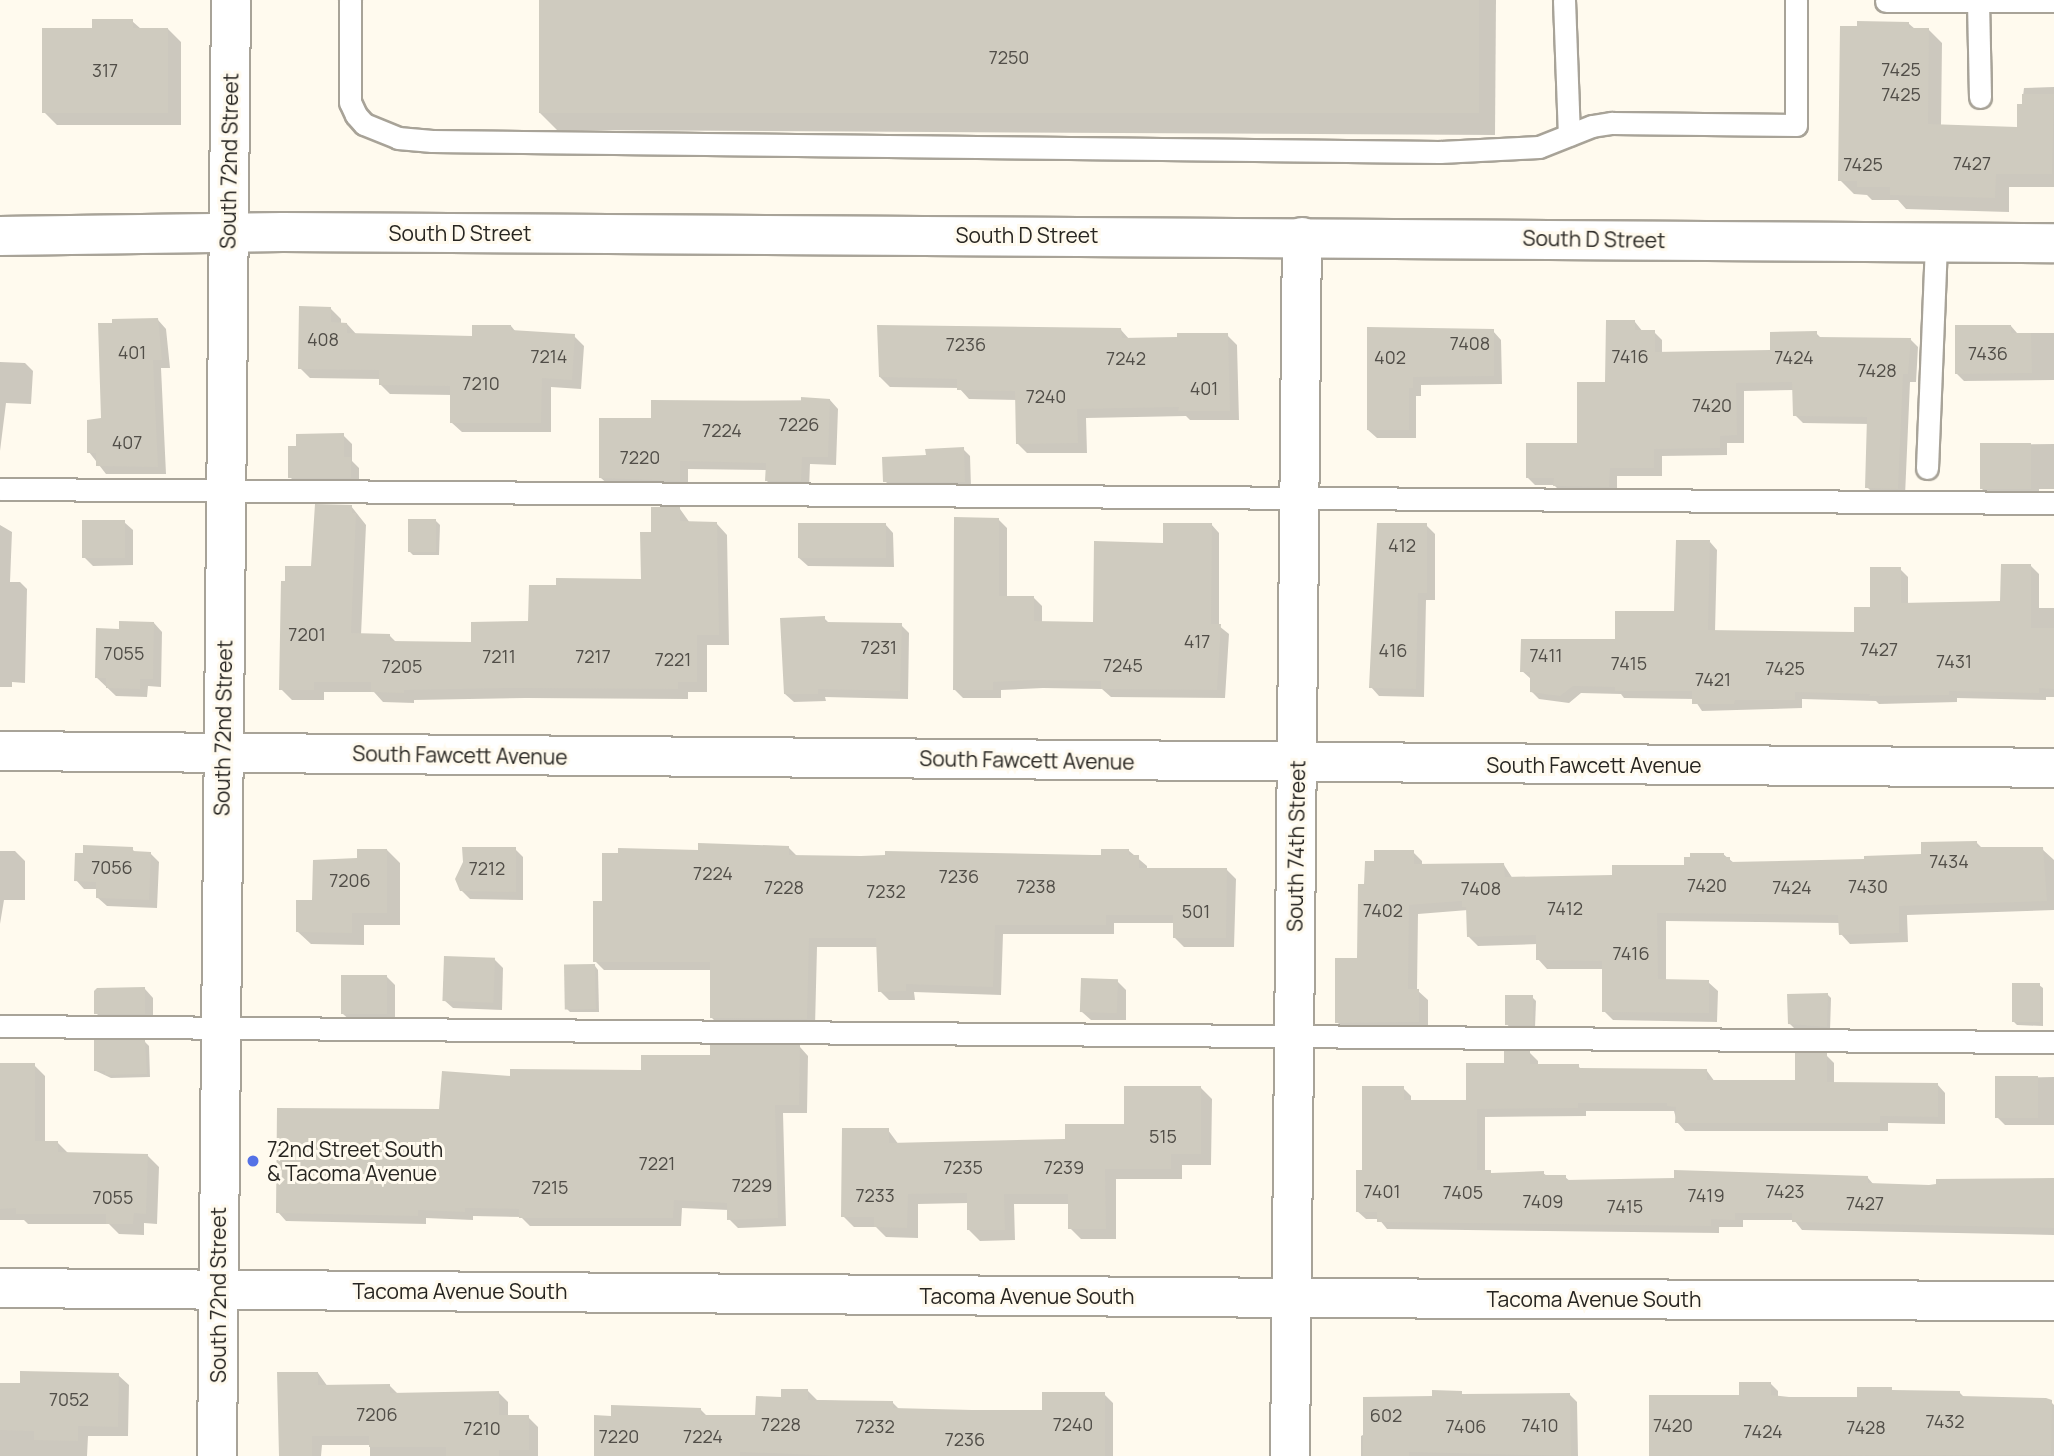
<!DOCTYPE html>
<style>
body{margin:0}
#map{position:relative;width:2054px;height:1456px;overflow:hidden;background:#fffaee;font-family:Manrope,sans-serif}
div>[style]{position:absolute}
.shadow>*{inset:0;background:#0003}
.building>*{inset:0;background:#cfcbbf;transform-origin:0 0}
.roads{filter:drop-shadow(2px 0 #a8a398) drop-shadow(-2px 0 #a8a398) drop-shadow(0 2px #a8a398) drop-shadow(0 -2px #a8a398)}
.lane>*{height:21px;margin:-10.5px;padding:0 10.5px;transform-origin:10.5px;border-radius:10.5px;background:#fff}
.street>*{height:38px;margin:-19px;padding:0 19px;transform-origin:19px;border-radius:19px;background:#fff}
.primary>*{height:38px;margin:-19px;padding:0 19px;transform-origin:19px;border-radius:19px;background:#fff}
.dots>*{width:19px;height:19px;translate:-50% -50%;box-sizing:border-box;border:4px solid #fffaee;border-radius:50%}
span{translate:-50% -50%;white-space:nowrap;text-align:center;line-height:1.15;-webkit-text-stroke:6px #fffaee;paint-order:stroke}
.number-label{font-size:18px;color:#514e48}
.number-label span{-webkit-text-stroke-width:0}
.street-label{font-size:21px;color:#272521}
.poi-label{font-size:21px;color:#272521}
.left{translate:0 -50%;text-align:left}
</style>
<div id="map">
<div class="shadow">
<i style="clip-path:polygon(541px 0,1496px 0,1495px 135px,557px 130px,540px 113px)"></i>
<i style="clip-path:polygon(132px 21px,141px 29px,168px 29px,181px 42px,181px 125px,57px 125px,44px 112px,93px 30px)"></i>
<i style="clip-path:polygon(1908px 23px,1915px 29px,1928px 29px,1942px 43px,1941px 126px,2019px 129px,2024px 88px,2054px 87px,2054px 187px,2009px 187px,2009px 212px,1906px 209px,1898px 200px,1872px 200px,1867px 195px,1854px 194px,1840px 180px)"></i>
<i style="clip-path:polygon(331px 309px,341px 319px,341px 324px,347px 324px,357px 335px,474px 338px,511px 326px,516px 332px,574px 336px,584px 346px,581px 389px,551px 387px,551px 432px,462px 432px,452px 423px,452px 395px,390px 394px,380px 384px,380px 379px,310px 378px,300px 368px)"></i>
<i style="clip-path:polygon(158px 320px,166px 329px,170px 368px,161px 368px,166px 474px,106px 474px,89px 452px,103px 419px)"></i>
<i style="clip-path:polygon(1635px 322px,1643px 332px,1654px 332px,1662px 340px,1662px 354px,1772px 351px,1816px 333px,1822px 339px,1910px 339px,1918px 347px,1916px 382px,1910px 382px,1905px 496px,1875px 495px,1867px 487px,1869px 424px,1803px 423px,1795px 415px,1794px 390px,1744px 391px,1744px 443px,1727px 443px,1727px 455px,1662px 456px,1662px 476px,1617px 476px,1617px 494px,1563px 494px,1554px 485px,1535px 485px,1527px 477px,1579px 445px)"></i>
<i style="clip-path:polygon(2011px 326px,2017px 333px,2054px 333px,2054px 380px,1964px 381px,1956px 373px)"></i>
<i style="clip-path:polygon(1368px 328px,1493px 331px,1501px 340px,1502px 384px,1421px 385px,1421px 396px,1416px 396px,1416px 438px,1377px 438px,1368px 430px)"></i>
<i style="clip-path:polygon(1121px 330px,1130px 340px,1227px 335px,1237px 345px,1239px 420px,1190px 420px,1186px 416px,1086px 418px,1087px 453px,1027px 453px,1017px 443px,1017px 400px,969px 399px,959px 388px,890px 387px,880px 377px)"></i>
<i style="clip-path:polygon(0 362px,25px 363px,33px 371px,31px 404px,6px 403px,0 451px)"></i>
<i style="clip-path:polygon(830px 400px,838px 409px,836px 465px,810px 464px,809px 489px,775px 489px,766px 480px,767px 470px,688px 469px,688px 488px,610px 486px,601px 478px,653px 420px,653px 402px)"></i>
<i style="clip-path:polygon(343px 435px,352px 444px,352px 461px,359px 468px,359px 486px,299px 486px,290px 477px)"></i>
<i style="clip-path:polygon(2054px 444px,2054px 489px,2039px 489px,2039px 497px,1990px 497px,1982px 489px,1982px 445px)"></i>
<i style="clip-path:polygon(963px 449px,970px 456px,971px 488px,892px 488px,885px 481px,927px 457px)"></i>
<i style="clip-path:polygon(351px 506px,366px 525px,361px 635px,390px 636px,397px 643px,472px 644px,643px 581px,653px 534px,680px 509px,690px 523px,717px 524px,727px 535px,729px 645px,707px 645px,707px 692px,688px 692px,688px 699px,526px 698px,414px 700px,414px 703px,383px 702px,374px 692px,324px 692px,324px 700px,292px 700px,281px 689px,313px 567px)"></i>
<i style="clip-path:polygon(998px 519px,1007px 528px,1007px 598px,1034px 598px,1042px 606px,1042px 623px,1094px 624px,1165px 545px,1211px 524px,1219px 533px,1219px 626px,1229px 634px,1225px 698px,1111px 697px,1102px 689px,1043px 688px,1001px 690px,1001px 698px,963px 698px,955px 690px)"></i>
<i style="clip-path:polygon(436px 521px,440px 525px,439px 555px,413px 555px,409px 551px)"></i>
<i style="clip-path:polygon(124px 522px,133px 530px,133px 565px,93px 566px,84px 557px)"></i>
<i style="clip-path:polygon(885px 524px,893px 533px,894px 567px,808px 566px,799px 558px)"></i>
<i style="clip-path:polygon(0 525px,12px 532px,10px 582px,20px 582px,27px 589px,25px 683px,12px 682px,12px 687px,0 687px)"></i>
<i style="clip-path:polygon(1426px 525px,1435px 534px,1435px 600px,1426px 600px,1424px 697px,1379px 696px,1371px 687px)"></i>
<i style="clip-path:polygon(1710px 542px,1717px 550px,1715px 632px,1855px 634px,1900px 569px,1908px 577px,1908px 605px,2002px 603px,2031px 566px,2039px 574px,2039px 608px,2054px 608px,2054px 697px,2046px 697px,2046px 700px,1957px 698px,1957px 702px,1879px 704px,1876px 701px,1802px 699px,1802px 708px,1702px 711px,1694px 699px,1624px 698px,1621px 694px,1581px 693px,1569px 703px,1539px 699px,1531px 691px,1531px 679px,1522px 671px,1616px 641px,1676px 613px)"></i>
<i style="clip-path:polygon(824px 618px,830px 624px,901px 625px,909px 633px,908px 699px,825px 697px,826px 701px,794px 702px,785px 694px)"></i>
<i style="clip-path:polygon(154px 623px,162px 632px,161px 687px,148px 686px,147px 697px,116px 696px,96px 677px,121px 631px)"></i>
<i style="clip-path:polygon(1976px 842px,1983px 849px,2042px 849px,2054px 860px,2054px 910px,1907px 915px,1908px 942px,1850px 944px,1841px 934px,1840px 923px,1666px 921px,1666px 981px,1708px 982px,1718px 991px,1717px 1022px,1613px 1020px,1604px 1011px,1604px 969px,1547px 969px,1538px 959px,1538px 944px,1478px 946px,1469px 937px,1468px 910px,1418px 914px,1417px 990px,1428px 1000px,1428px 1031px,1346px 1031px,1337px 1022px,1359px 960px,1366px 886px,1413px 852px,1422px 861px,1422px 866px,1504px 865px,1513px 879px,1614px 877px,1686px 867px,1723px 854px,1734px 863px,1866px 861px,1923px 856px)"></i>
<i style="clip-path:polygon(788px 847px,798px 857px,1093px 857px,1128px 850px,1147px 866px,1147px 870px,1227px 870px,1236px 879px,1234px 947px,1184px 947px,1175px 938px,1175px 923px,1114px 923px,1114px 934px,1003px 934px,1001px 995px,914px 992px,915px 1000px,889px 1000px,880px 991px,878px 947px,817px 947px,815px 1027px,721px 1027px,712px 1018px,712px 970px,604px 970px,595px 961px,604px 903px,700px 852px)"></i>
<i style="clip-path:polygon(132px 849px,136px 853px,150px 853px,159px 862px,157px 908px,107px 906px,98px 898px,98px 889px,84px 889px,76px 880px)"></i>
<i style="clip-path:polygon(515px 849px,523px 857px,523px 900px,470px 899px,461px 890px)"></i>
<i style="clip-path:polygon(387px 850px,400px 863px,400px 925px,364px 925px,364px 945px,311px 944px,298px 932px,314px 901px,359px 859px)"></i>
<i style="clip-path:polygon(0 851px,15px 851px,25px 861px,25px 900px,4px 900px,0 924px)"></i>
<i style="clip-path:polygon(494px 959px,503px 968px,502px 1010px,453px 1008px,444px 1000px)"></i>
<i style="clip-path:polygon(595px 966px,598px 970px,599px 1012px,570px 1012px,566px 1008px)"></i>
<i style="clip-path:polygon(387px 977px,395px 985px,395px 1022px,352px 1022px,343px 1014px)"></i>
<i style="clip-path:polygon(1117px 981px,1126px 990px,1126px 1020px,1091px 1020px,1082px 1012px)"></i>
<i style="clip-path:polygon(2039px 985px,2043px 988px,2043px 1026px,2017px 1025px,2014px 1022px)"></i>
<i style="clip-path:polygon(145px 989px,153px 998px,153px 1022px,104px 1021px,96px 1013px)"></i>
<i style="clip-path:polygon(1827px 994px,1831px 998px,1830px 1030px,1794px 1028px,1790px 1024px)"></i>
<i style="clip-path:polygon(1532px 997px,1536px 1001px,1535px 1028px,1510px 1028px,1507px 1024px)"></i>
<i style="clip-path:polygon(145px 1042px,149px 1046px,150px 1077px,111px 1078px,96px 1071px)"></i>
<i style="clip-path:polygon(800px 1047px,808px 1056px,807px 1113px,783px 1113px,786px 1226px,738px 1228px,729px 1219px,729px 1210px,682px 1208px,681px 1226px,530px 1226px,521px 1217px,473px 1216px,473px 1220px,426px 1218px,426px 1224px,286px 1221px,278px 1212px,441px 1111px,512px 1078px,643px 1072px,712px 1056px)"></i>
<i style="clip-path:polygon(1530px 1053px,1538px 1061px,1538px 1066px,1578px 1066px,1582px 1070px,1707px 1071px,1715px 1082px,1797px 1082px,1826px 1055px,1834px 1063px,1834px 1083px,1937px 1084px,1945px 1093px,1945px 1124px,1888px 1123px,1888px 1131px,1685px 1131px,1677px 1122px,1674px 1111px,1586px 1111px,1586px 1116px,1485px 1117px,1485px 1171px,1493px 1175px,1543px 1173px,1547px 1176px,1565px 1177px,1571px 1182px,1868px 1178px,1874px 1185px,1929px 1187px,2054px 1180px,2054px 1235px,1802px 1230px,1794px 1220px,1743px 1220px,1743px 1227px,1719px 1227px,1719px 1233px,1387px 1229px,1379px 1219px,1366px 1219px,1357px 1211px,1364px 1172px,1403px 1088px,1411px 1096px,1411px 1101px,1468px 1101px,1506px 1065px)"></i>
<i style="clip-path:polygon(0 1065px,34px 1065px,45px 1076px,45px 1142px,57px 1142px,69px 1154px,148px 1156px,159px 1167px,157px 1224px,144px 1223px,144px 1235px,119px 1234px,109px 1224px,28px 1224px,24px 1220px,0 1220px)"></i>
<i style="clip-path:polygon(2054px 1077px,2054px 1125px,2005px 1125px,1997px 1117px,1997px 1078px)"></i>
<i style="clip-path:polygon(1201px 1088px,1212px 1099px,1211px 1165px,1182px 1165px,1182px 1179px,1116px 1179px,1116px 1239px,1081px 1239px,1070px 1228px,1070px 1204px,1014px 1204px,1015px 1240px,980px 1241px,969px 1230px,968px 1203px,918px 1204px,918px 1238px,886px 1237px,876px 1227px,854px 1227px,843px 1216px,888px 1130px,899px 1145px,1066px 1141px,1126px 1126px)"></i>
<i style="clip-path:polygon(318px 1373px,328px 1387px,390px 1386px,398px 1394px,498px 1392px,508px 1402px,508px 1417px,528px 1417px,538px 1427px,538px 1456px,370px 1456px,370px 1445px,322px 1445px,321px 1456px,280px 1456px)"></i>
<i style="clip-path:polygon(118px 1375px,129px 1385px,128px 1436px,88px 1436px,87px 1456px,0 1456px,0 1385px)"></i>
<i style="clip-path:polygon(1770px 1383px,1778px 1391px,1778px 1398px,1859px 1399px,1891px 1389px,1893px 1391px,1959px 1392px,1965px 1398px,2051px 1402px,2054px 1405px,2054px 1456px,1651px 1456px,1651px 1397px,1741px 1397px)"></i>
<i style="clip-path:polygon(808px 1391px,817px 1400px,893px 1403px,900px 1410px,1044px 1412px,1104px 1394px,1113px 1403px,1113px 1456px,596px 1456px,612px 1417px,701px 1410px,708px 1417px,757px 1416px,783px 1398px)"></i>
<i style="clip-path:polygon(1461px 1393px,1464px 1396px,1569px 1394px,1577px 1402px,1578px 1456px,1361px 1456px,1361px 1436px,1434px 1398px)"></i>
</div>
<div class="building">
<i style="left:539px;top:0;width:940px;height:113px"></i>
<i style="clip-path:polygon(92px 19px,133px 19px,133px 28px,168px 28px,168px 113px,42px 113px,42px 28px,92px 28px)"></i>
<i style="clip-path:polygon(1857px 21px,1909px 22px,1909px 28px,1929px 28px,1928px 124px,2017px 127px,2017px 104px,2022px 104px,2022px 94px,2054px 94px,2052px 174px,1996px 174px,1995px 198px,1890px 195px,1890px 187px,1857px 187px,1857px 181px,1838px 181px,1840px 26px,1857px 26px)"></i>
<i style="clip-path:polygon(299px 306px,331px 307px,331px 322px,347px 323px,347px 333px,472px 336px,472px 325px,511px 325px,511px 330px,575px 334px,572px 380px,542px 378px,541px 423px,450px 423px,450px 386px,379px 385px,379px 370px,298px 369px)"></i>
<i style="clip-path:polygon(158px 318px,162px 360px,153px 360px,158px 467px,96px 466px,96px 453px,87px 453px,87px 420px,101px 418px,98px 323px,112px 323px,112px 319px)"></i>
<i style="clip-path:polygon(1606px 320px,1635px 320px,1635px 330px,1655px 330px,1655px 352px,1770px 350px,1770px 332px,1817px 331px,1817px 337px,1911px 338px,1908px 374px,1903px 374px,1898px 489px,1865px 488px,1867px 417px,1793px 416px,1792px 382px,1736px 383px,1737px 435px,1720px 436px,1720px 448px,1654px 449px,1654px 468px,1610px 468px,1609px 487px,1553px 486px,1554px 478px,1526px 478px,1526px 443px,1577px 443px,1577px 382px,1605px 382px)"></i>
<i style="clip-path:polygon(877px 325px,1121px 328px,1122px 338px,1177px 337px,1177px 333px,1228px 333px,1230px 411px,1178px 411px,1179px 407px,1077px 409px,1078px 443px,1016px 444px,1015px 391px,957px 390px,957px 379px,879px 377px)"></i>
<i style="clip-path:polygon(1955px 325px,2011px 325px,2011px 333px,2031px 333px,2032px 373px,1955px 374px)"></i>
<i style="clip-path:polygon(1367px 327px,1494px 329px,1494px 376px,1413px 377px,1413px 388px,1409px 388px,1409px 430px,1367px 430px)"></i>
<i style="clip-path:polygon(801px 397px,830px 399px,828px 457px,802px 457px,801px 481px,765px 481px,766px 463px,680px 461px,680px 481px,599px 478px,599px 418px,651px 418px,651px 400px,801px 401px)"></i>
<i style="clip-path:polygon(344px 433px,344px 457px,351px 457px,351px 478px,288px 478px,288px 446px,296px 446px,296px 434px)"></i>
<i style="left:1980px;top:443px;width:51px;height:46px"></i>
<i style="clip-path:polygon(964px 447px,965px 482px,883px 482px,882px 457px,926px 455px,925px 449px)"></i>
<i style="clip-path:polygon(315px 504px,352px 505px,352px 513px,356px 513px,351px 633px,390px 634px,390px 641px,471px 642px,471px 622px,528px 621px,529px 585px,556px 585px,556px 578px,641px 579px,640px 532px,651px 532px,651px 507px,680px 507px,680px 521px,717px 522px,719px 635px,697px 635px,697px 682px,678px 682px,678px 689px,514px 688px,404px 690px,404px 693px,371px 692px,371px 682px,314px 682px,314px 690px,279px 690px,281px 581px,285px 581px,285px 566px,311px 566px)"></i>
<i style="clip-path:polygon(954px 517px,999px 518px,999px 596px,1034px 596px,1034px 621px,1093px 622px,1094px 541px,1163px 543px,1163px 523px,1212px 523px,1211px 624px,1221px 624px,1217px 690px,1101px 689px,1101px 681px,1033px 680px,993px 682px,993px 690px,953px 690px)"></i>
<i style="left:408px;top:519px;width:28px;height:33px"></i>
<i style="left:82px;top:520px;width:43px;height:38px"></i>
<i style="left:798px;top:523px;width:88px;height:35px"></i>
<i style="clip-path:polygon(1377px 523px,1427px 523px,1427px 593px,1418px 593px,1416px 689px,1369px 688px)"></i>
<i style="clip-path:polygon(1676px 540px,1710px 540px,1708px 630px,1854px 632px,1854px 607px,1870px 607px,1870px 567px,1901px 567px,1901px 603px,2000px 601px,2001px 564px,2031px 564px,2031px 628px,2054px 628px,2054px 689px,2039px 688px,2039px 693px,1949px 691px,1949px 695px,1869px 696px,1870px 694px,1795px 692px,1795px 700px,1735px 700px,1734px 704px,1692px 704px,1692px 691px,1615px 691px,1615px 687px,1573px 686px,1560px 696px,1530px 692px,1530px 672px,1520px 672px,1521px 639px,1615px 639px,1615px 611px,1674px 611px)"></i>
<i style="clip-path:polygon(825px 616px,825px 622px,902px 623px,900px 691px,818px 689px,818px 694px,784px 694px,780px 618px)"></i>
<i style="clip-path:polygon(119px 621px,154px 622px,153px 679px,140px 679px,140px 689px,106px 688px,106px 678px,95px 678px,96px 628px,119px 629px)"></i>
<i style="clip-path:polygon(1977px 841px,1977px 847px,2043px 847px,2047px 901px,1899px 906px,1899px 933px,1839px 935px,1838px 915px,1657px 913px,1658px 979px,1709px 980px,1709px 1013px,1602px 1012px,1602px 961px,1536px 960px,1536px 935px,1467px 937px,1466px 907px,1462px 907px,1462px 901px,1409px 905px,1408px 989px,1419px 989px,1419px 1022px,1335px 1023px,1335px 958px,1357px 958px,1358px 884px,1364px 884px,1365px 861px,1374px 861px,1374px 850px,1414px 850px,1414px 864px,1504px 863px,1505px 877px,1612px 875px,1612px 865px,1684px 865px,1684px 857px,1690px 857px,1690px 853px,1724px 853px,1724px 857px,1730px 857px,1730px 862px,1864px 859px,1864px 856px,1921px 854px,1921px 842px)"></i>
<i style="clip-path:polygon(698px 843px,789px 846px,789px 855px,861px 856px,885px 855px,885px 851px,1093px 855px,1101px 855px,1101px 849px,1129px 849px,1129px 855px,1139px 855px,1139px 868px,1227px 868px,1226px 938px,1173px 938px,1173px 915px,1106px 915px,1106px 925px,995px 925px,993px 987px,906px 984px,906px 991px,878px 992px,876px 938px,809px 938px,807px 1019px,710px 1018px,710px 962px,593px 962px,593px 901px,602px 901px,602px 853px,618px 853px,618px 848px,698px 850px)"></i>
<i style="clip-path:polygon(83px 845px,133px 847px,133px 851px,151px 852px,149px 900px,96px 898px,96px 882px,74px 881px,75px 853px,83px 853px)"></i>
<i style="clip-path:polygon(462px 847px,516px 847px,516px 892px,460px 891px,455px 879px,463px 862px)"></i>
<i style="clip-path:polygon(357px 849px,387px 849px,387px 913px,352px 913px,352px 933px,296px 932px,296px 900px,312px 900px,313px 860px,357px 858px)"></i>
<i style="left:444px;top:956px;width:51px;height:45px;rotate:2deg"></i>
<i style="left:595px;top:964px;width:45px;height:31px;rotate:89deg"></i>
<i style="left:341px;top:975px;width:46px;height:39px"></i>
<i style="left:1081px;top:978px;width:37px;height:34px;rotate:2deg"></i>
<i style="left:2012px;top:983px;width:28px;height:39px"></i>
<i style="clip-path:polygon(145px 987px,145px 1014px,94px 1014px,94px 991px,97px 988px)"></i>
<i style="clip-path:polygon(1828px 993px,1827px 1027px,1788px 1024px,1787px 994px)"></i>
<i style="left:1505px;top:995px;width:28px;height:30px"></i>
<i style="clip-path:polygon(94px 1040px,145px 1040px,147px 1074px,105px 1075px,105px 1071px,94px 1071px)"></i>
<i style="clip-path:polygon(710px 1045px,800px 1045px,799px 1105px,775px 1105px,778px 1218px,727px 1220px,727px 1203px,674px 1200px,673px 1218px,519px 1218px,519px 1209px,465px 1208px,465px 1212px,418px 1210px,418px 1216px,276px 1213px,277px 1108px,439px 1109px,442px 1071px,510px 1076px,510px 1069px,641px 1070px,641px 1055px,710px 1055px)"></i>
<i style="clip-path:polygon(1504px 1051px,1530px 1051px,1530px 1064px,1579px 1064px,1579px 1068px,1707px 1069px,1707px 1080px,1795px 1080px,1795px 1053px,1827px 1053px,1827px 1082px,1938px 1083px,1938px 1117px,1880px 1116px,1880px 1123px,1675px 1123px,1676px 1107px,1667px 1106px,1667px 1103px,1578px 1103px,1578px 1108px,1477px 1109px,1477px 1170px,1491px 1170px,1491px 1173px,1544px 1171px,1544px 1175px,1566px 1175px,1566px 1180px,1674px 1178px,1674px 1170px,1868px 1176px,1868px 1183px,1929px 1185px,1936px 1184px,1936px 1179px,2054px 1178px,2054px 1228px,1792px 1222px,1792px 1213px,1735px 1213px,1735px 1220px,1711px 1219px,1711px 1226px,1377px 1222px,1377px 1212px,1356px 1212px,1356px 1170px,1362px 1170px,1362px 1086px,1404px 1086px,1404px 1100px,1466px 1100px,1466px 1063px,1504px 1063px)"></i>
<i style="clip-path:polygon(0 1063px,35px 1063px,35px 1141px,58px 1141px,58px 1152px,148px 1154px,146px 1214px,134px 1213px,133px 1224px,106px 1224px,106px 1214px,16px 1214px,16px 1208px,0 1209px)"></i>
<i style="left:1995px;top:1076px;width:43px;height:42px"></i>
<i style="clip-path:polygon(1124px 1086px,1201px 1086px,1201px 1154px,1171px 1154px,1171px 1169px,1105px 1169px,1106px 1229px,1068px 1229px,1068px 1194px,1004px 1194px,1005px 1230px,967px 1230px,967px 1193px,908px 1194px,907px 1228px,874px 1227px,874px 1217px,841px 1217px,842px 1128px,889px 1128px,889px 1143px,1065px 1139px,1065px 1124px,1124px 1124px)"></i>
<i style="clip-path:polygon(20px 1371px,119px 1373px,118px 1427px,78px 1426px,78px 1441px,34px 1440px,34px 1431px,0 1430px,0 1383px,20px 1383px)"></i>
<i style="clip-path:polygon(277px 1372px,318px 1372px,318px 1385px,390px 1384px,390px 1393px,499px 1391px,499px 1415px,529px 1415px,529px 1450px,499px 1450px,499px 1456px,446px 1456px,446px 1447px,369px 1447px,369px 1436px,312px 1436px,312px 1456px,279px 1456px)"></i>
<i style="clip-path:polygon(1739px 1382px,1771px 1382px,1771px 1395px,1789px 1397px,1857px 1397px,1857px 1387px,1892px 1387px,1892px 1390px,1960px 1391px,1960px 1396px,2046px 1398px,2052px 1400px,2051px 1455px,1649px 1456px,1649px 1395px,1739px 1395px)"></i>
<i style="clip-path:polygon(781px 1389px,808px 1389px,808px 1400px,893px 1401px,893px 1408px,972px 1410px,1042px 1410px,1042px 1392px,1105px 1392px,1105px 1456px,841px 1456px,740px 1452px,740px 1456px,594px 1456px,594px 1415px,611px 1416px,611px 1405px,701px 1408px,701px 1415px,755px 1415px,756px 1396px,781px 1397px)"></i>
<i style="clip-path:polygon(1432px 1390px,1462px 1391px,1462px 1394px,1570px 1393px,1571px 1456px,1409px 1452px,1409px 1456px,1363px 1456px,1363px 1397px,1432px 1396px)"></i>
</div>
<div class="roads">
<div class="lane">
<i style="left:350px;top:0;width:102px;rotate:90deg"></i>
<i style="left:350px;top:102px;width:14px;rotate:65deg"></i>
<i style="left:356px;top:115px;width:12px;rotate:48deg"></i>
<i style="left:364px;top:124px;width:37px;rotate:22deg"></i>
<i style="left:398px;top:138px;width:34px;rotate:5deg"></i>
<i style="left:432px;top:141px;width:1007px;rotate:0.63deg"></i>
<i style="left:1439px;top:152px;width:100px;rotate:-2.9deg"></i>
<i style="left:1539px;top:147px;width:57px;rotate:-21.6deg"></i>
<i style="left:1592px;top:126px;width:20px;rotate:-9deg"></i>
<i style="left:1612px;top:123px;width:184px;rotate:0.6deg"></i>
<i style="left:1796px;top:125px;width:125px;rotate:-90deg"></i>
<i style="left:1564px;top:0;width:135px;rotate:87.9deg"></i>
<i style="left:1886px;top:1px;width:168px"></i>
<i style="left:1978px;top:1px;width:96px;rotate:88.8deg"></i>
<i style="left:1927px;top:468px;width:225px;rotate:-87.7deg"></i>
<i style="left:0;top:489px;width:2054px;rotate:0.39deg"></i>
<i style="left:0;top:1026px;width:2054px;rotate:0.45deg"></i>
</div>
<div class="street">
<i style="left:0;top:236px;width:283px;rotate:-0.8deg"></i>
<i style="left:283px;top:232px;width:1771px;rotate:0.36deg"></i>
<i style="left:0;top:751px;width:2054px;rotate:0.47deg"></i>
<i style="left:0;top:1288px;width:1292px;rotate:0.44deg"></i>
<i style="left:1292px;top:1298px;width:762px;rotate:0.23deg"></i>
<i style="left:1290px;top:1456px;width:1219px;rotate:-89.44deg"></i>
</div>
<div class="primary">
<i style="left:217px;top:1456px;width:1456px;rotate:-89.45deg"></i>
</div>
</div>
<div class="dots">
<i style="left:253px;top:1161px;background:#5471e6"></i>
</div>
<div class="number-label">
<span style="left:1009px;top:57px">7250</span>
<span style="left:1901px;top:69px">7425</span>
<span style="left:105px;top:70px">317</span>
<span style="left:1901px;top:94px">7425</span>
<span style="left:1972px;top:163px">7427</span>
<span style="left:1863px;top:164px">7425</span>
<span style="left:323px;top:339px">408</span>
<span style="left:1470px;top:343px">7408</span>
<span style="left:966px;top:344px">7236</span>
<span style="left:132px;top:352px">401</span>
<span style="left:1988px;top:353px">7436</span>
<span style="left:549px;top:356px">7214</span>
<span style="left:1630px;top:356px">7416</span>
<span style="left:1390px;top:357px">402</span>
<span style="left:1794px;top:357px">7424</span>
<span style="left:1126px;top:358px">7242</span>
<span style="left:1877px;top:370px">7428</span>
<span style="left:481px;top:383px">7210</span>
<span style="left:1204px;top:388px">401</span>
<span style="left:1046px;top:396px">7240</span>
<span style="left:1712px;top:405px">7420</span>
<span style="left:799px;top:424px">7226</span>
<span style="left:722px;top:430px">7224</span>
<span style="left:127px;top:442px">407</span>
<span style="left:640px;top:457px">7220</span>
<span style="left:1402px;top:545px">412</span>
<span style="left:307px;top:634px">7201</span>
<span style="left:1197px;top:641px">417</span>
<span style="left:879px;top:647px">7231</span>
<span style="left:1879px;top:649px">7427</span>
<span style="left:1393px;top:650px">416</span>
<span style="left:124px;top:653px">7055</span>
<span style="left:1546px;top:655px">7411</span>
<span style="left:499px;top:656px">7211</span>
<span style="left:593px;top:656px">7217</span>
<span style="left:673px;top:659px">7221</span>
<span style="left:1954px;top:661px">7431</span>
<span style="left:1629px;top:663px">7415</span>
<span style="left:1123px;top:665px">7245</span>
<span style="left:402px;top:666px">7205</span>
<span style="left:1785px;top:668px">7425</span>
<span style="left:1713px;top:679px">7421</span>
<span style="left:1949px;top:861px">7434</span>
<span style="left:112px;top:867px">7056</span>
<span style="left:487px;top:868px">7212</span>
<span style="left:713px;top:873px">7224</span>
<span style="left:959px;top:876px">7236</span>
<span style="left:350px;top:880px">7206</span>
<span style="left:1707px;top:885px">7420</span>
<span style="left:1036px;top:886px">7238</span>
<span style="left:1868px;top:886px">7430</span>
<span style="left:784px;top:887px">7228</span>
<span style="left:1792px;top:887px">7424</span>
<span style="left:1481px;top:888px">7408</span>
<span style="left:886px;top:891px">7232</span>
<span style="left:1565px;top:908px">7412</span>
<span style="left:1383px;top:910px">7402</span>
<span style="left:1196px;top:911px">501</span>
<span style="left:1631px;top:953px">7416</span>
<span style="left:1163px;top:1136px">515</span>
<span style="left:657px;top:1163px">7221</span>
<span style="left:963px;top:1167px">7235</span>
<span style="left:1064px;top:1167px">7239</span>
<span style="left:752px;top:1185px">7229</span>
<span style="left:550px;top:1187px">7215</span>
<span style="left:1382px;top:1191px">7401</span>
<span style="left:1785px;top:1191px">7423</span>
<span style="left:1463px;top:1192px">7405</span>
<span style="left:875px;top:1195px">7233</span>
<span style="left:1706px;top:1195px">7419</span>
<span style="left:113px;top:1197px">7055</span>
<span style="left:1543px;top:1201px">7409</span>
<span style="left:1865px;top:1203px">7427</span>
<span style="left:1625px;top:1206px">7415</span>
<span style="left:69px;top:1399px">7052</span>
<span style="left:377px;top:1414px">7206</span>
<span style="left:1386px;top:1415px">602</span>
<span style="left:1945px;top:1421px">7432</span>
<span style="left:781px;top:1424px">7228</span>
<span style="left:1073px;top:1424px">7240</span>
<span style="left:1540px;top:1425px">7410</span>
<span style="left:1673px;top:1425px">7420</span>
<span style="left:875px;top:1426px">7232</span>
<span style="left:1466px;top:1426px">7406</span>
<span style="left:1866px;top:1427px">7428</span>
<span style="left:482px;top:1428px">7210</span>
<span style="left:1763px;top:1431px">7424</span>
<span style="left:619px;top:1436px">7220</span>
<span style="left:703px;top:1436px">7224</span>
<span style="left:965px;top:1439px">7236</span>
</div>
<div class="street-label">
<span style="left:229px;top:161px;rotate:-89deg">South 72nd Street</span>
<span style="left:460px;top:233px">South D Street</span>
<span style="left:1027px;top:235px">South D Street</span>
<span style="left:1594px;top:239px;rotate:1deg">South D Street</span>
<span style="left:223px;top:728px;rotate:-89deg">South 72nd Street</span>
<span style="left:460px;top:755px;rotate:1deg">South Fawcett Avenue</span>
<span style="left:1027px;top:760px;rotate:1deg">South Fawcett Avenue</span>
<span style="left:1594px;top:765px">South Fawcett Avenue</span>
<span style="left:1296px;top:846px;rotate:-89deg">South 74th Street</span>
<span style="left:460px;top:1291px">Tacoma Avenue South</span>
<span style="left:218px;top:1295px;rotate:-90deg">South 72nd Street</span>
<span style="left:1027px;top:1296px">Tacoma Avenue South</span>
<span style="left:1594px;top:1299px">Tacoma Avenue South</span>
</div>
<div class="poi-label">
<span class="left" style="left:267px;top:1161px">72nd Street South<br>&amp; Tacoma Avenue</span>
</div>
</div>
